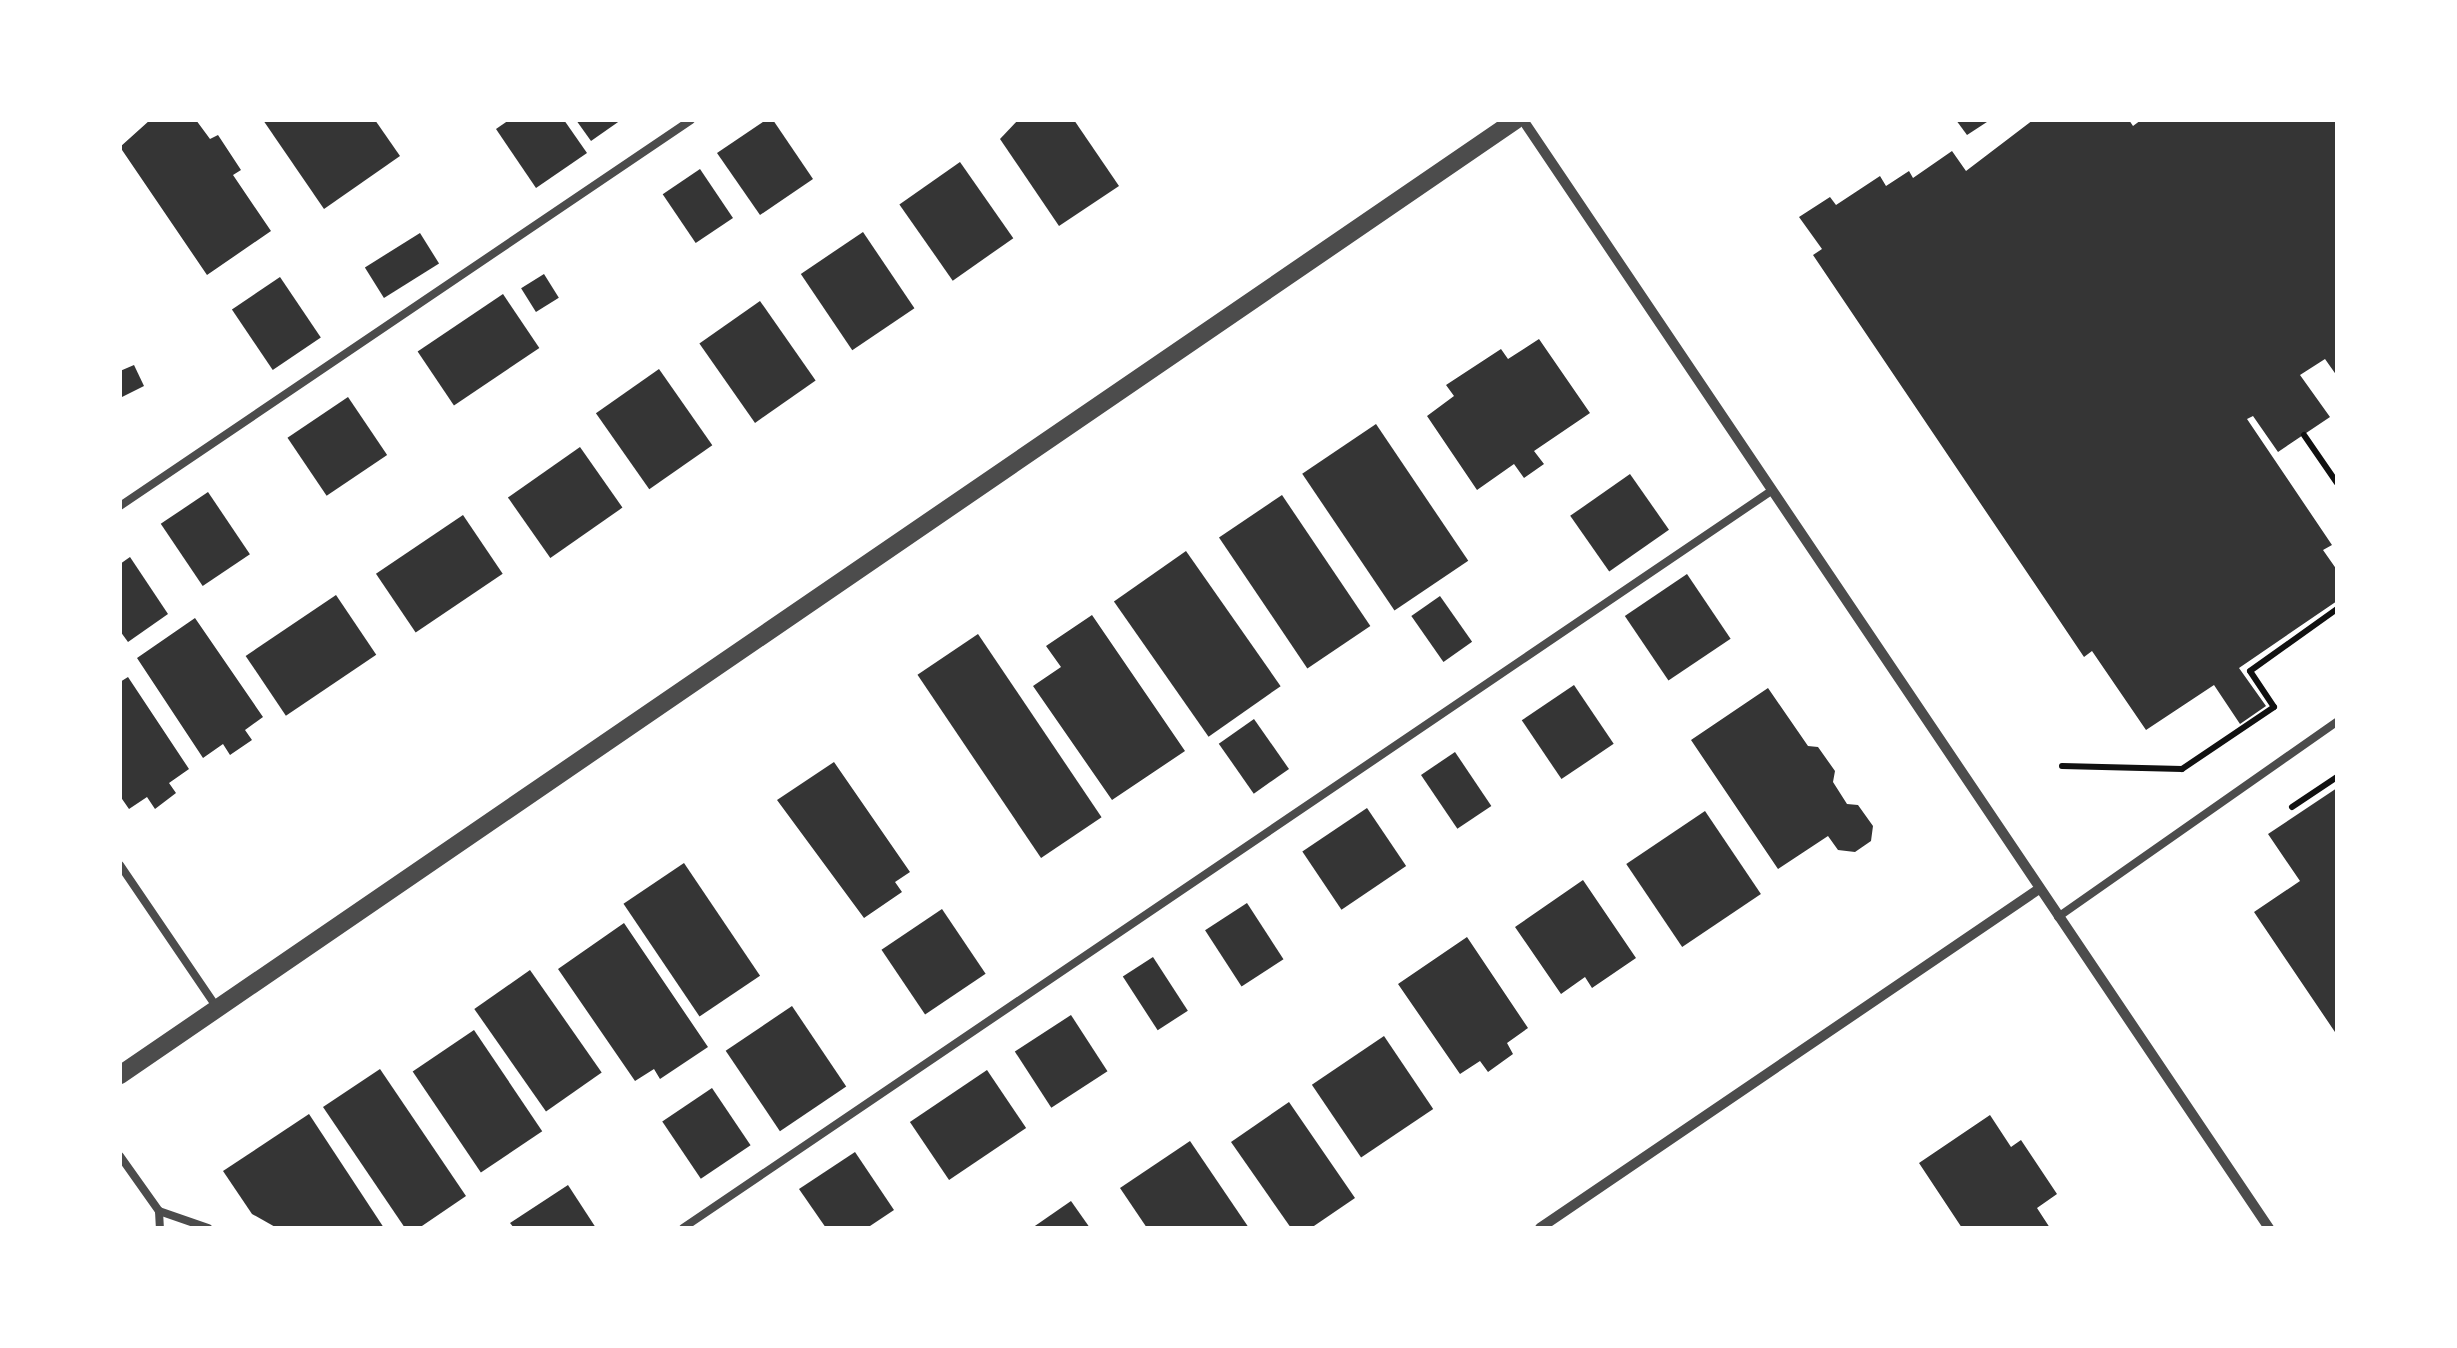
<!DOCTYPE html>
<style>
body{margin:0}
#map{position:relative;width:2457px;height:1348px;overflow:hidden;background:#fff;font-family:"Open Sans",sans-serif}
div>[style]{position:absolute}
.building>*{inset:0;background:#353535;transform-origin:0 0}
.path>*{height:6px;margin:-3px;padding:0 3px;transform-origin:3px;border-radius:3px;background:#111}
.service>*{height:8px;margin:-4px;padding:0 4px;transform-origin:4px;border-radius:4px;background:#4c4c4c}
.minor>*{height:10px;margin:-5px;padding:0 5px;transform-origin:5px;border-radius:5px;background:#4c4c4c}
.tertiary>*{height:18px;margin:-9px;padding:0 9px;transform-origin:9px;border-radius:9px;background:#4c4c4c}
span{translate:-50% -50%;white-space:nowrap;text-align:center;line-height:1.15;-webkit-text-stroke:8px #fff;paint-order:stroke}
.frame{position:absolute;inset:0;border:122px solid #fff;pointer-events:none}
</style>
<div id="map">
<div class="building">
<i style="clip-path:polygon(150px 120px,196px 120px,210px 139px,218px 135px,241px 170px,233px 175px,271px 231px,207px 275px,120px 147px)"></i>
<i style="clip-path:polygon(263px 120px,375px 120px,400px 156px,324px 209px)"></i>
<i style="clip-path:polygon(509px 120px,564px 120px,587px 153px,536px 188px,496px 129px)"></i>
<i style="clip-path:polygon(576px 120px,621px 120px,591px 141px)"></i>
<i style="clip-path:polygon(766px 120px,773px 120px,813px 179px,760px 215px,717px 153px)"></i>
<i style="clip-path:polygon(1018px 120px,1074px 120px,1119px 186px,1059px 226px,1000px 139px)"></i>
<i style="clip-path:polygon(1956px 120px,1990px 120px,1967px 135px)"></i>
<i style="clip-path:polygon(2033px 120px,2129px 120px,2133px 126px,2141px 120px,2337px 120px,2337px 376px,2325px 359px,2300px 375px,2330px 417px,2278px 452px,2253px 416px,2247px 419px,2332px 545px,2323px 550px,2337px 570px,2337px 601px,2239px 668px,2266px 706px,2240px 724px,2214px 685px,2146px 730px,2092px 651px,2084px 657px,1813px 255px,1822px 249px,1799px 217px,1830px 197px,1836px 205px,1880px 176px,1886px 186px,1909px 171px,1913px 178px,1952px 151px,1966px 171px)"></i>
<i style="left:960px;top:162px;width:93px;height:74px;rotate:55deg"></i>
<i style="left:700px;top:169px;width:59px;height:45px;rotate:56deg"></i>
<i style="left:863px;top:232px;width:92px;height:75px;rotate:56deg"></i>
<i style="left:420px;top:233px;width:36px;height:65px;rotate:58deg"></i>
<i style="left:544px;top:274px;width:28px;height:27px;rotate:58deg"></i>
<i style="left:280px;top:277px;width:73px;height:58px;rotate:56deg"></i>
<i style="left:503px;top:294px;width:65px;height:103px;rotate:56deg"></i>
<i style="left:760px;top:301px;width:97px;height:74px;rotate:55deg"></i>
<i style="clip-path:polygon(1539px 339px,1590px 413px,1534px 451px,1544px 464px,1524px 478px,1514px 464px,1477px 490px,1427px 416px,1454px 396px,1446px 385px,1501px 349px,1508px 359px)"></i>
<i style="clip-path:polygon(134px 365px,144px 386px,120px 398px,120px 371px)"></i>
<i style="left:659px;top:369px;width:93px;height:77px;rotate:55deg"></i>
<i style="left:348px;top:397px;width:70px;height:73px;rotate:56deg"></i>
<i style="left:1376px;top:424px;width:165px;height:89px;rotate:56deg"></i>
<i style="left:580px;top:447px;width:74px;height:88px;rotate:55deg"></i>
<i style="left:1630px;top:474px;width:68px;height:73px;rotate:55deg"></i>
<i style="left:208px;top:492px;width:75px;height:57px;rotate:56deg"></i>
<i style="left:1282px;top:495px;width:158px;height:76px;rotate:56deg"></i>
<i style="left:463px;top:515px;width:71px;height:105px;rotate:56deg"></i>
<i style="left:1186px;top:551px;width:165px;height:88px;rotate:55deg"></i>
<i style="clip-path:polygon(130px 557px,168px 614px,128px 642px,120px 631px,120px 564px)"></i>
<i style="left:1687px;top:574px;width:78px;height:75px;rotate:56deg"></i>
<i style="left:336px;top:595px;width:72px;height:109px;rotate:56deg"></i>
<i style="left:1440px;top:596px;width:56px;height:35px;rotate:55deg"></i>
<i style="clip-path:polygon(1092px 615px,1185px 751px,1112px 800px,1033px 686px,1061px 667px,1046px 646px)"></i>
<i style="clip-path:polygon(195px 618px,263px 717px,245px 730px,252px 740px,230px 755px,223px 744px,203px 758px,137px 658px)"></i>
<i style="left:978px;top:634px;width:221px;height:73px;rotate:56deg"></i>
<i style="clip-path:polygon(128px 677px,189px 769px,169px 783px,176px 793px,155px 809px,147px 797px,129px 809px,120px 796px,120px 682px)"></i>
<i style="left:1574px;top:685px;width:71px;height:63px;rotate:56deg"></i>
<i style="clip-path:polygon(1768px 688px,1808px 746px,1818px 747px,1835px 771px,1833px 782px,1847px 804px,1858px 805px,1873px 826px,1871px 841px,1855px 852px,1838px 850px,1828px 836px,1778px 869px,1691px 740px)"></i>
<i style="left:1254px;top:719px;width:61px;height:43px;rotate:55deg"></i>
<i style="left:1455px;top:752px;width:65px;height:41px;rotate:56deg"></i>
<i style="clip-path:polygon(834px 762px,910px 872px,895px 882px,902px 892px,864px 918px,777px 800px)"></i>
<i style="clip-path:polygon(2337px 788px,2337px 1035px,2254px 912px,2300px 881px,2268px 834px)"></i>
<i style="left:1367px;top:808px;width:70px;height:78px;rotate:56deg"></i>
<i style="left:1705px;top:811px;width:100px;height:95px;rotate:56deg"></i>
<i style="left:684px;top:863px;width:136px;height:73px;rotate:56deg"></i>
<i style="clip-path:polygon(1583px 880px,1636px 958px,1592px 988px,1585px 977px,1561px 994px,1515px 927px)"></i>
<i style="left:1247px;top:903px;width:67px;height:50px;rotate:57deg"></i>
<i style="left:942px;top:909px;width:78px;height:73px;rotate:56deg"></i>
<i style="clip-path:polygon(624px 923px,708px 1047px,660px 1079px,654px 1069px,635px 1081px,558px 969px)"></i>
<i style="clip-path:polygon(1467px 937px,1528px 1028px,1507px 1043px,1513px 1054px,1488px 1072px,1480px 1061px,1460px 1074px,1398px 984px)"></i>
<i style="left:1153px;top:957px;width:64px;height:36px;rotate:57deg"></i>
<i style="left:530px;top:970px;width:125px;height:68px;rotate:55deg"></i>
<i style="left:792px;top:1006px;width:97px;height:80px;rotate:56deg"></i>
<i style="left:1071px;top:1015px;width:67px;height:67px;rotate:57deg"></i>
<i style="left:474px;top:1030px;width:122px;height:74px;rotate:56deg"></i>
<i style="left:1384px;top:1036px;width:88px;height:87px;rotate:56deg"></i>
<i style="clip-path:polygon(380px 1069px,466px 1196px,419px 1228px,405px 1228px,323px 1107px)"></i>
<i style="left:987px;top:1070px;width:70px;height:93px;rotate:56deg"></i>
<i style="left:712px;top:1088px;width:69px;height:60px;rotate:56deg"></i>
<i style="clip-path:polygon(1289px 1102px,1355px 1198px,1311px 1228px,1291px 1228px,1231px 1142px)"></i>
<i style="clip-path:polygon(309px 1114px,384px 1228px,277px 1228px,252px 1214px,223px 1171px)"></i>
<i style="clip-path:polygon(1990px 1115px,2011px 1147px,2021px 1140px,2057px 1194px,2037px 1208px,2050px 1228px,1962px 1228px,1919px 1163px)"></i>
<i style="clip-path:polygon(1190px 1141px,1249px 1228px,1147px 1228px,1120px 1188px)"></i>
<i style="clip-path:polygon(855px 1152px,894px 1210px,867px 1228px,826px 1228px,799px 1189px)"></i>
<i style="clip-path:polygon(568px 1185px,596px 1228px,514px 1228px,510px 1223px)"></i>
<i style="clip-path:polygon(1071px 1201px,1090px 1228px,1032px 1228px)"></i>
</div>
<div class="path">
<i style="left:2304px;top:435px;width:58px;rotate:55.5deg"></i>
<i style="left:2062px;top:766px;width:120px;rotate:1.4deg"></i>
<i style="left:2182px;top:769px;width:111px;rotate:-34deg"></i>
<i style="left:2274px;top:707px;width:43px;rotate:-123.7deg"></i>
<i style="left:2250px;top:671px;width:107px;rotate:-35.5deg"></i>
<i style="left:2292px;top:807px;width:54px;rotate:-33.7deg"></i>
</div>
<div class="service">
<i style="left:120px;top:506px;width:689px;rotate:-34.06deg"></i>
<i style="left:120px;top:865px;width:169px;rotate:55.8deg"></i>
<i style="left:2058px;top:917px;width:340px;rotate:-35deg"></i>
<i style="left:120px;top:1156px;width:67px;rotate:54.7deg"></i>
<i style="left:159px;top:1211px;width:17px;rotate:87deg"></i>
<i style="left:159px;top:1211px;width:52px;rotate:19.1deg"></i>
<i style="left:683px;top:1228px;width:1314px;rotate:-34.11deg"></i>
</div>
<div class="minor">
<i style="left:1523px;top:120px;width:1336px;rotate:56.05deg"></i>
<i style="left:1540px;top:1228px;width:603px;rotate:-34.19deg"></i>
</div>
<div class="tertiary">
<i style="left:120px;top:1075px;width:1691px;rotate:-34.38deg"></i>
</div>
<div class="frame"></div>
</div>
